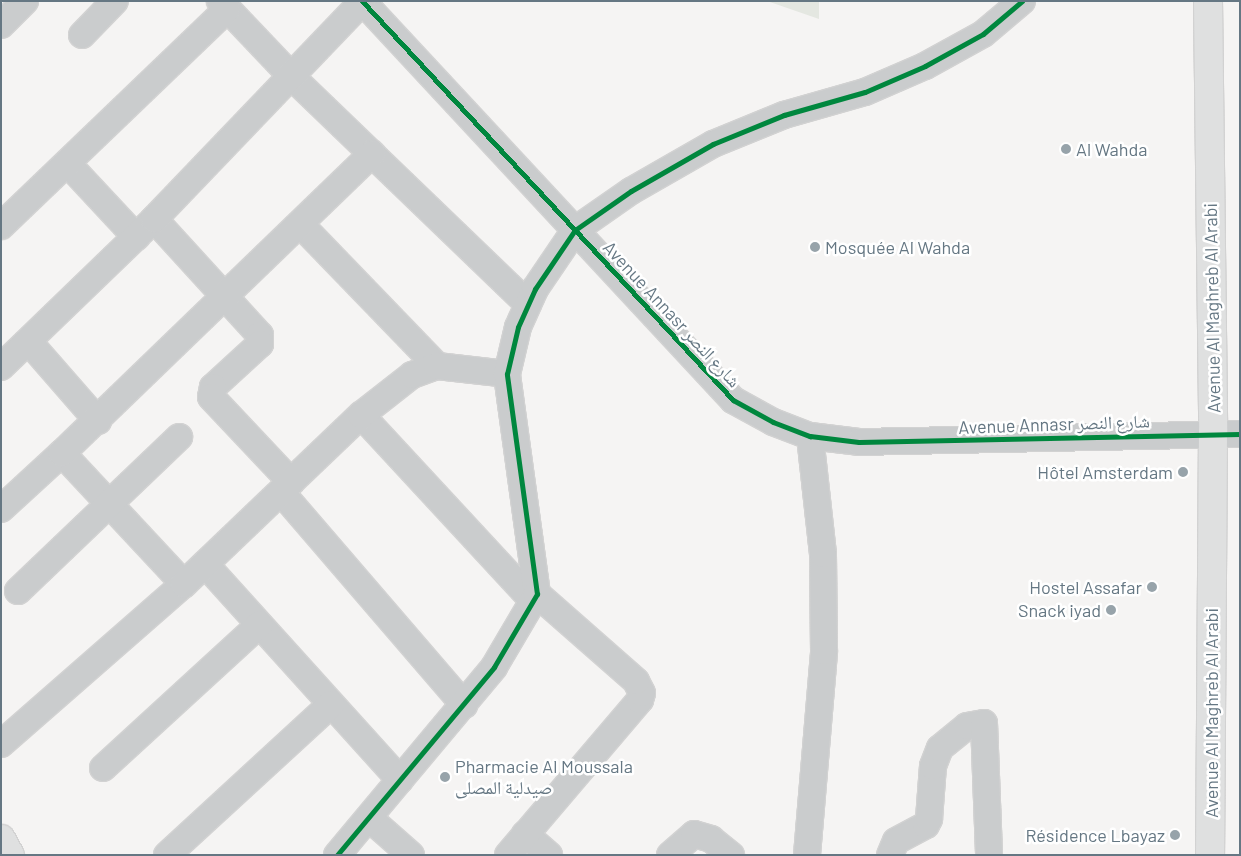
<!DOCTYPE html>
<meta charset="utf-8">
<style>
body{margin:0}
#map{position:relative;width:1241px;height:856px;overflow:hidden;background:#f5f4f3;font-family:Barlow,"Noto Naskh Arabic",sans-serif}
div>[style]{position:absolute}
.green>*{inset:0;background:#e4e7e1}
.roads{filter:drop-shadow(1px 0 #d2d2d2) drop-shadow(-1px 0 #d2d2d2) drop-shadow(0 1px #d2d2d2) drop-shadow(0 -1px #d2d2d2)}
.minor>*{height:26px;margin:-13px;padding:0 13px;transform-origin:13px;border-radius:13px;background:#cacccd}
.major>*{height:28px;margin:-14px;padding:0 14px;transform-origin:14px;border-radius:14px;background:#dfe0e0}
.cycleway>*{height:5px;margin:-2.5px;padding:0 2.5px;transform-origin:2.5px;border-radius:2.5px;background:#00873e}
.dots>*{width:14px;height:14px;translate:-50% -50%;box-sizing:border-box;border:2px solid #fff;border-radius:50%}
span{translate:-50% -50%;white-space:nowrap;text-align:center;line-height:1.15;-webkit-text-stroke:5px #fff;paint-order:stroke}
.poi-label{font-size:18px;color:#657783}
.left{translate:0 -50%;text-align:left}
.right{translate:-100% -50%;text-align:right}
.street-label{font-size:18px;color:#657783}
.frame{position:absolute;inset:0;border:2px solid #657783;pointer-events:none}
</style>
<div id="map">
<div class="green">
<i style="clip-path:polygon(767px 1px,819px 1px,819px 19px)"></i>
</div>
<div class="roads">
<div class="minor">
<i style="left:220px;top:1px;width:106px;rotate:46.5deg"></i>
<i style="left:293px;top:78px;width:326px;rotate:43.9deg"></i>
<i style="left:362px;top:1px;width:545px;rotate:47.08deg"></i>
<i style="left:733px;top:400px;width:46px;rotate:28.8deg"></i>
<i style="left:773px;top:422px;width:40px;rotate:21deg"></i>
<i style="left:810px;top:436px;width:49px;rotate:7deg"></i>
<i style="left:859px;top:442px;width:381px;rotate:-1.2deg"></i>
<i style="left:1px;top:25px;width:34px;rotate:-45deg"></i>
<i style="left:82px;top:35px;width:47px;rotate:-45.9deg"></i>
<i style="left:68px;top:164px;width:100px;rotate:47deg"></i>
<i style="left:154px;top:219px;width:157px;rotate:47.6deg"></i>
<i style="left:260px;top:335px;width:9px;rotate:90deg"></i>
<i style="left:260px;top:344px;width:64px;rotate:137.5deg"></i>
<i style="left:213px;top:387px;width:10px;rotate:101deg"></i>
<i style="left:211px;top:397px;width:117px;rotate:46.7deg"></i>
<i style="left:300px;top:224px;width:197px;rotate:46deg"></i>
<i style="left:1px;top:226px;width:313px;rotate:-43.8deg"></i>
<i style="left:29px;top:342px;width:105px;rotate:48.9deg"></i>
<i style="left:1px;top:367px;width:213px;rotate:-44deg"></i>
<i style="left:154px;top:219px;width:301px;rotate:-46.2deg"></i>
<i style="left:361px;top:415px;width:253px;rotate:47.2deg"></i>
<i style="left:281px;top:492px;width:281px;rotate:49.3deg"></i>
<i style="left:1px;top:509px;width:83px;rotate:-42.6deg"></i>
<i style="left:205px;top:564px;width:291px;rotate:47.9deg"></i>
<i style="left:184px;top:584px;width:179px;rotate:-133deg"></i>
<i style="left:62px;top:453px;width:431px;rotate:-44deg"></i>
<i style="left:18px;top:591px;width:223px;rotate:-43.7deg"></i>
<i style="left:1px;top:744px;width:243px;rotate:-41.2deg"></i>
<i style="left:184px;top:584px;width:245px;rotate:-43.7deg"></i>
<i style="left:361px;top:415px;width:65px;rotate:-38.1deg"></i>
<i style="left:412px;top:375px;width:27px;rotate:-20deg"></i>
<i style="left:437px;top:366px;width:70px;rotate:6.5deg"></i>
<i style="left:103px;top:768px;width:212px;rotate:-42.5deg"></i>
<i style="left:369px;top:818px;width:56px;rotate:41.4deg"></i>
<i style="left:525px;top:834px;width:32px;rotate:41deg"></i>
<i style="left:167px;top:855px;width:223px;rotate:-42.6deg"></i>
<i style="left:337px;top:855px;width:245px;rotate:-50.1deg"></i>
<i style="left:494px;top:667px;width:85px;rotate:-59.5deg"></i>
<i style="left:537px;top:594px;width:222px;rotate:-97.8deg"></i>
<i style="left:507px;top:374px;width:48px;rotate:-76.8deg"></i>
<i style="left:518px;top:327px;width:42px;rotate:-65.9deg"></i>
<i style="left:535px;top:289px;width:71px;rotate:-55.9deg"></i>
<i style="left:575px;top:230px;width:68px;rotate:-34.9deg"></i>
<i style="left:631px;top:191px;width:95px;rotate:-29.8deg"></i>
<i style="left:713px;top:144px;width:77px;rotate:-22.2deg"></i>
<i style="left:784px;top:115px;width:84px;rotate:-15.9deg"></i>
<i style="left:865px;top:92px;width:65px;rotate:-23.4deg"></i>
<i style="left:925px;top:66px;width:66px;rotate:-28.9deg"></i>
<i style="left:983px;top:34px;width:51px;rotate:-40.2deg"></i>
<i style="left:508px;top:855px;width:204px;rotate:-49.6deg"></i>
<i style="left:640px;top:700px;width:7px;rotate:-74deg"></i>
<i style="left:642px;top:693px;width:13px;rotate:-117deg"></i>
<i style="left:636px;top:681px;width:132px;rotate:-138.7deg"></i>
<i style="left:670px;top:855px;width:32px;rotate:-41deg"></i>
<i style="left:694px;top:834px;width:18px;rotate:16deg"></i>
<i style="left:711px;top:839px;width:26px;rotate:39deg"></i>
<i style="left:807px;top:855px;width:205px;rotate:-85.2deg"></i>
<i style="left:824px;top:651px;width:97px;rotate:-90.6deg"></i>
<i style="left:823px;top:554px;width:119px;rotate:-96.3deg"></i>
<i style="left:890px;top:855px;width:15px;rotate:-67deg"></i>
<i style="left:896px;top:841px;width:34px;rotate:-28deg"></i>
<i style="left:926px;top:825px;width:7px;rotate:-63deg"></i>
<i style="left:929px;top:819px;width:53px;rotate:-85.7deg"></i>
<i style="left:933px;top:766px;width:19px;rotate:-69deg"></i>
<i style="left:940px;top:748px;width:35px;rotate:-39deg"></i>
<i style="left:967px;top:726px;width:17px;rotate:-10deg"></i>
<i style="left:984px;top:723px;width:132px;rotate:87.8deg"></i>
</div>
<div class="major">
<i style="left:1208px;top:1px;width:432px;rotate:89.3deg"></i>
<i style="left:1213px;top:433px;width:422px;rotate:90.4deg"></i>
<i style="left:1px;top:839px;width:18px;rotate:61deg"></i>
</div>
</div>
<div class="cycleway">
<i style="left:362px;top:1px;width:545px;rotate:47.08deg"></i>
<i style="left:733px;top:400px;width:46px;rotate:28.8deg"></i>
<i style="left:773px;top:422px;width:40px;rotate:21deg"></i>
<i style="left:810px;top:436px;width:49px;rotate:7deg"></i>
<i style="left:859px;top:442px;width:381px;rotate:-1.2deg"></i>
<i style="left:337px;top:855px;width:245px;rotate:-50.1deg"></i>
<i style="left:494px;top:667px;width:85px;rotate:-59.5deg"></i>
<i style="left:537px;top:594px;width:222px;rotate:-97.8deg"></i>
<i style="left:507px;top:374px;width:48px;rotate:-76.8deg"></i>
<i style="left:518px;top:327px;width:42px;rotate:-65.9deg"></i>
<i style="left:535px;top:289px;width:71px;rotate:-55.9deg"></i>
<i style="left:575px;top:230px;width:68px;rotate:-34.9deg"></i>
<i style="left:631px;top:191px;width:95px;rotate:-29.8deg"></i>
<i style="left:713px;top:144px;width:77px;rotate:-22.2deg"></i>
<i style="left:784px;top:115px;width:84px;rotate:-15.9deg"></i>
<i style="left:865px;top:92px;width:65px;rotate:-23.4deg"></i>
<i style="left:925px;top:66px;width:66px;rotate:-28.9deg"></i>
<i style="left:983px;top:34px;width:51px;rotate:-40.2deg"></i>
</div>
<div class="dots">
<i style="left:1066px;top:149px;background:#97a3aa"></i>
<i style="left:815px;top:247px;background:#97a3aa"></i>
<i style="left:1183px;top:472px;background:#97a3aa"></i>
<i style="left:1152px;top:587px;background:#97a3aa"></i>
<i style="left:1111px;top:610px;background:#97a3aa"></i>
<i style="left:445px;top:777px;background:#97a3aa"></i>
<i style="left:1175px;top:835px;background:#97a3aa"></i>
</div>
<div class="poi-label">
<span class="left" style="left:1076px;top:149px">Al Wahda</span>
<span class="left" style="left:825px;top:247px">Mosquée Al Wahda</span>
<span class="right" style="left:1173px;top:472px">Hôtel Amsterdam</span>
<span class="right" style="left:1142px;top:587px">Hostel Assafar</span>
<span class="right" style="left:1101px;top:610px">Snack iyad</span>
<span class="left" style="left:455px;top:777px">Pharmacie Al Moussala<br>صيدلية المصلى</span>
<span class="right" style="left:1165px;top:835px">Résidence Lbayaz</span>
</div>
<div class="street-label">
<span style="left:1212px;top:308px;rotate:-91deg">Avenue Al Maghreb Al Arabi</span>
<span style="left:672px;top:314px;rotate:47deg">Avenue Annasr شارع النصر</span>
<span style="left:1054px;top:424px;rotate:-2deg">Avenue Annasr شارع النصر</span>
<span style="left:1211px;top:713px;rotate:-90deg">Avenue Al Maghreb Al Arabi</span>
</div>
<div class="frame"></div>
</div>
